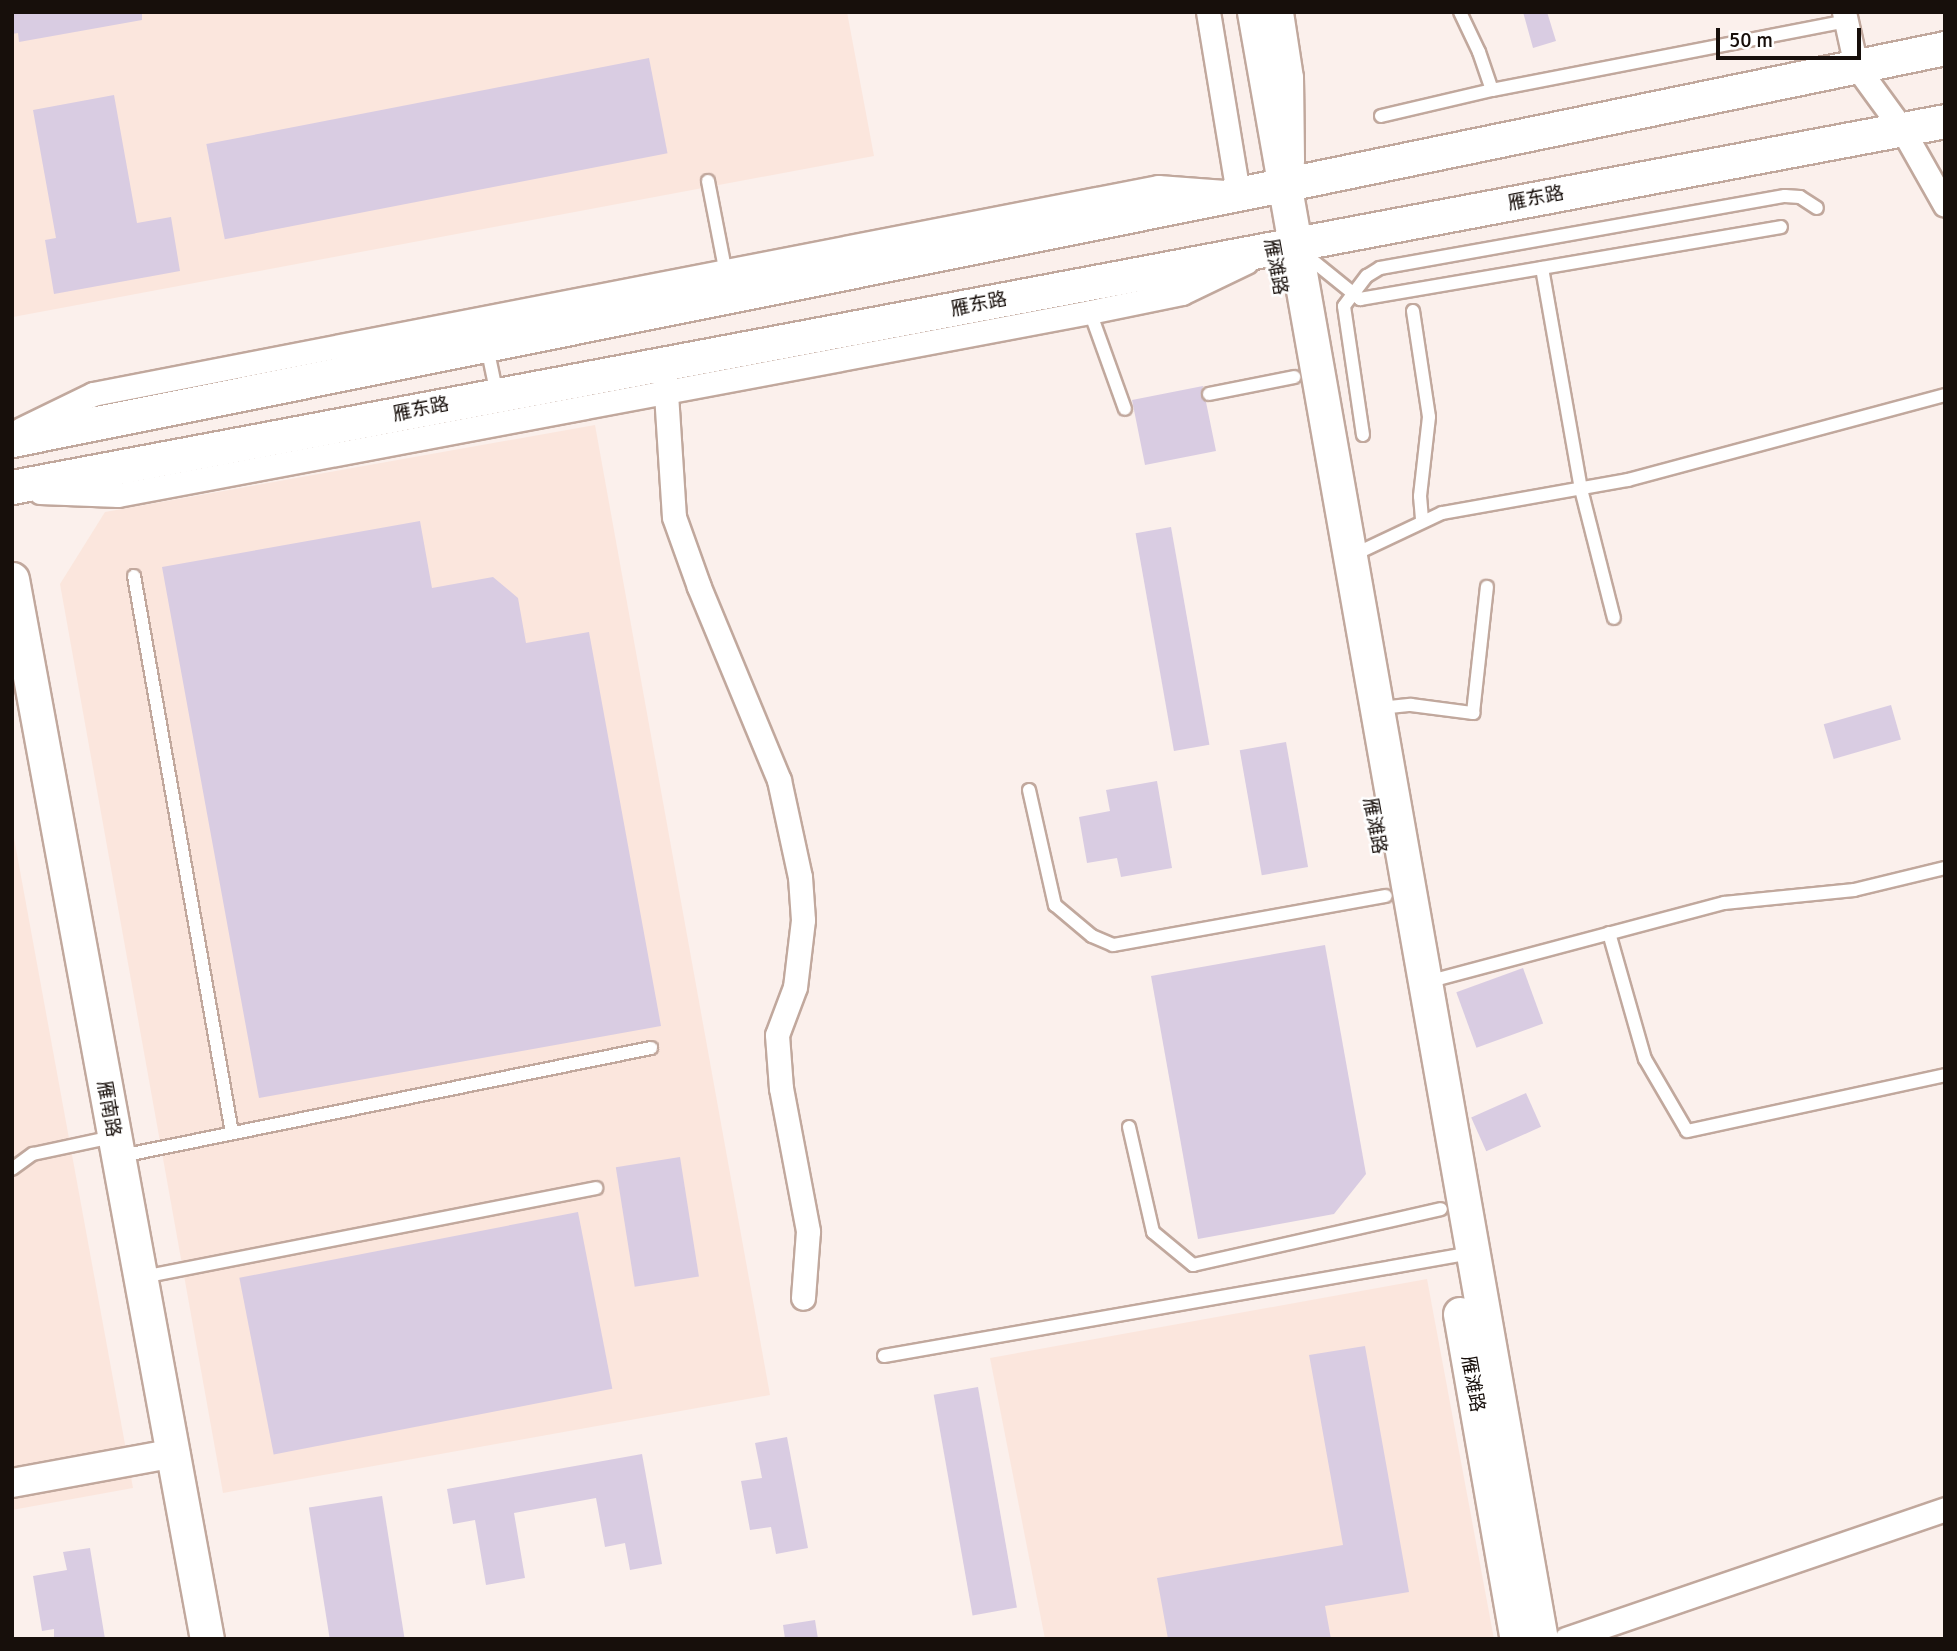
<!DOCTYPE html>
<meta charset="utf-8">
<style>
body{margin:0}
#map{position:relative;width:1957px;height:1651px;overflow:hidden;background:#fbf0ec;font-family:Signika,"Noto Sans SC",sans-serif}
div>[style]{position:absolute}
.built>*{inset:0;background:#fbe6dd}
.building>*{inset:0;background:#d9cce2;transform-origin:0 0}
.roads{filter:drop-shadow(2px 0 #c1a89d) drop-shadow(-2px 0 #c1a89d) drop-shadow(0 2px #c1a89d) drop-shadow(0 -2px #c1a89d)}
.service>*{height:12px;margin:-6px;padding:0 6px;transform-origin:6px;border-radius:6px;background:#fff}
.minor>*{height:23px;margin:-11.5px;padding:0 11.5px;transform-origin:11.5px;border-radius:11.5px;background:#fff}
.tertiary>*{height:28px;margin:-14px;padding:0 14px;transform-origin:14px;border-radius:14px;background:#fff}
.secondary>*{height:33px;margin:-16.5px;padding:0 16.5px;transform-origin:16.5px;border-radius:16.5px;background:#fff}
span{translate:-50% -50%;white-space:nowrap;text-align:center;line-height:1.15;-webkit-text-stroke:5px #fff;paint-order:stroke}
.street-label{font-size:19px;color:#170f0b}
.frame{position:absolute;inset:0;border:14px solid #170f0b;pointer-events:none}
.scale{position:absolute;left:1716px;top:28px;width:145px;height:32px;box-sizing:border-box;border:4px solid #170f0b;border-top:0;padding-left:9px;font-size:21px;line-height:24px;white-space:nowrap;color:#170f0b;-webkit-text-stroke:5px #fff;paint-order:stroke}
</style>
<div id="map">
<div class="built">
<i style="clip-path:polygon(12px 12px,847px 12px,874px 156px,13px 317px)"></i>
<i style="clip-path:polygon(595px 425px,770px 1395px,223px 1493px,60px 584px,105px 512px)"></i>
<i style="clip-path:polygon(12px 827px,133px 1488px,12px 1510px)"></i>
<i style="clip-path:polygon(1427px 1279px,1494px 1639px,1045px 1639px,990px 1358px)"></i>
</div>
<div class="building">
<i style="clip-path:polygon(12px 12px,142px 12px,142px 20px,19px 42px,18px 33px,12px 34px)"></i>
<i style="clip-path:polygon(1523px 12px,1547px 12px,1556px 41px,1533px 48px)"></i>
<i style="left:649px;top:58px;width:97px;height:451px;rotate:79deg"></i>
<i style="clip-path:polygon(114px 95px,137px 223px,171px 217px,180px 271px,54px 294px,45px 240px,56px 238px,33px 110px)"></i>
<i style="clip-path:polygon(1203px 386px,1201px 396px,1206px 402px,1216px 451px,1145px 465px,1132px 400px)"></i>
<i style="clip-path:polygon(420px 521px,432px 588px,493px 577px,518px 598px,526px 643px,589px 632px,661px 1026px,259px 1098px,162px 567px)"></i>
<i style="left:1171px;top:527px;width:221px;height:36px;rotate:80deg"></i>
<i style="left:1891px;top:705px;width:36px;height:70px;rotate:74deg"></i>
<i style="left:1286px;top:742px;width:127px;height:47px;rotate:80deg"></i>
<i style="clip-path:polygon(1157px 781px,1172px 868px,1121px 877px,1117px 858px,1087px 863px,1079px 817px,1110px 811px,1106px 790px)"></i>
<i style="clip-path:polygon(1325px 945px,1366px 1174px,1334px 1214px,1198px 1239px,1151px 976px)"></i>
<i style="left:1523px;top:968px;width:59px;height:71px;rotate:70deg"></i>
<i style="left:1526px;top:1093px;width:37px;height:60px;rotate:66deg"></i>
<i style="left:680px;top:1157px;width:121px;height:65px;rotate:81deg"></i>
<i style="left:578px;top:1212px;width:180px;height:345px;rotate:79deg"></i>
<i style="clip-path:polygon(1365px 1346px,1409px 1592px,1325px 1606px,1331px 1639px,1168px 1639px,1157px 1578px,1343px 1545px,1309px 1355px)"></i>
<i style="left:978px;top:1387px;width:224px;height:45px;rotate:80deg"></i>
<i style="clip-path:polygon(787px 1437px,808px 1548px,776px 1554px,771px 1527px,750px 1530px,741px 1481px,762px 1478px,755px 1443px)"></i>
<i style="clip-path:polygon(642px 1454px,662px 1564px,630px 1570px,625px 1543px,605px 1547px,596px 1498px,514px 1513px,525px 1578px,486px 1585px,475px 1520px,453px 1524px,447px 1489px)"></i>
<i style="left:382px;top:1496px;width:145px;height:74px;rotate:81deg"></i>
<i style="clip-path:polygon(90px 1548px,105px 1639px,54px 1639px,54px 1629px,42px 1631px,33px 1576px,67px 1570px,63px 1552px)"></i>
<i style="clip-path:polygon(815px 1620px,818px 1639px,785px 1639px,783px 1625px)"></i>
</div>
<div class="roads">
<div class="service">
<i style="left:1460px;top:12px;width:44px;rotate:64.6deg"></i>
<i style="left:1479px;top:52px;width:40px;rotate:71.1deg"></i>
<i style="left:1381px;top:116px;width:114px;rotate:-13.2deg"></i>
<i style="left:1492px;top:90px;width:361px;rotate:-11deg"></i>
<i style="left:708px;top:181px;width:95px;rotate:79deg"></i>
<i style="left:1302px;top:252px;width:75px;rotate:39deg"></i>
<i style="left:1360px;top:299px;width:427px;rotate:-9.7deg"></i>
<i style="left:1542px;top:268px;width:224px;rotate:80deg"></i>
<i style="left:1581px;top:489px;width:133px;rotate:75.7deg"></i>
<i style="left:1089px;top:309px;width:106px;rotate:70.2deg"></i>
<i style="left:1413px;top:311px;width:107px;rotate:81.4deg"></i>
<i style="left:1429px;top:417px;width:80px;rotate:96.5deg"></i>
<i style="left:1420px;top:496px;width:25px;rotate:85deg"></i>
<i style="left:487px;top:347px;width:49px;rotate:78.2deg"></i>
<i style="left:1209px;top:394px;width:87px;rotate:-11.3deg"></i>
<i style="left:1363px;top:435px;width:130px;rotate:-98.4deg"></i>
<i style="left:1344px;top:306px;width:38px;rotate:-53deg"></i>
<i style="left:1367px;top:276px;width:15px;rotate:-32deg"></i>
<i style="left:1380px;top:268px;width:411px;rotate:-10.1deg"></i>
<i style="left:1785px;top:196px;width:15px;rotate:4deg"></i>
<i style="left:1800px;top:197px;width:20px;rotate:33deg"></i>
<i style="left:1353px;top:555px;width:98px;rotate:-25.3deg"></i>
<i style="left:1442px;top:513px;width:189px;rotate:-10.1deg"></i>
<i style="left:1628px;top:480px;width:328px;rotate:-15deg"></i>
<i style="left:134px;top:576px;width:566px;rotate:80.02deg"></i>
<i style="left:1380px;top:708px;width:31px;rotate:-6deg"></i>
<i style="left:1411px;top:705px;width:63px;rotate:7.4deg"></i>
<i style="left:1473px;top:713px;width:127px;rotate:-83.7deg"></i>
<i style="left:1029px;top:790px;width:118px;rotate:77.3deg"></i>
<i style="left:1055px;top:905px;width:48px;rotate:40deg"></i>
<i style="left:1092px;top:936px;width:23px;rotate:23deg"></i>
<i style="left:1113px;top:945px;width:277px;rotate:-10.2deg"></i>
<i style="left:1609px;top:933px;width:131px;rotate:74.1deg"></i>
<i style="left:1645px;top:1059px;width:83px;rotate:59.7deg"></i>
<i style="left:1687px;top:1131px;width:264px;rotate:-12.2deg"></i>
<i style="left:1427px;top:982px;width:307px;rotate:-14.9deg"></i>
<i style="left:1724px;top:903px;width:131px;rotate:-5.7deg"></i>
<i style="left:1854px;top:890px;width:94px;rotate:-13.6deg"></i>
<i style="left:1129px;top:1127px;width:108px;rotate:77.1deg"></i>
<i style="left:1153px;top:1232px;width:52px;rotate:39.5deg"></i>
<i style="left:1193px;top:1265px;width:254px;rotate:-12.7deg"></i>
<i style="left:121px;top:1156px;width:541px;rotate:-11.52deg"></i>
<i style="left:12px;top:1169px;width:26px;rotate:-36deg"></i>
<i style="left:33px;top:1154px;width:82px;rotate:-12deg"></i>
<i style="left:143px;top:1277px;width:462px;rotate:-11.1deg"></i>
<i style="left:884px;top:1356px;width:597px;rotate:-9.94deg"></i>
</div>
<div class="minor">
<i style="left:1281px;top:12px;width:66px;rotate:81.3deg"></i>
<i style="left:1291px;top:77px;width:84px;rotate:89.3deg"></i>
<i style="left:1844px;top:12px;width:55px;rotate:77.5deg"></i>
<i style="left:1856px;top:66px;width:78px;rotate:53.9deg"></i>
<i style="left:1902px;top:129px;width:87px;rotate:60.5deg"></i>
<i style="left:665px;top:378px;width:139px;rotate:86.3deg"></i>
<i style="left:674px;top:517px;width:74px;rotate:70.3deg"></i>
<i style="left:699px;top:587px;width:209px;rotate:67.5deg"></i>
<i style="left:779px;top:780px;width:99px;rotate:77.8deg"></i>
<i style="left:800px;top:877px;width:43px;rotate:86deg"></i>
<i style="left:803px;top:920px;width:67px;rotate:96.8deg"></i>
<i style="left:795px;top:987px;width:51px;rotate:110.6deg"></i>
<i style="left:777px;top:1035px;width:53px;rotate:85.7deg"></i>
<i style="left:781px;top:1088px;width:146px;rotate:79.3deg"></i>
<i style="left:808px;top:1231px;width:67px;rotate:94.3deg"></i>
<i style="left:21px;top:429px;width:80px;rotate:-25.9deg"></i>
<i style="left:93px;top:394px;width:1085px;rotate:-11deg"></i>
<i style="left:1158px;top:187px;width:80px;rotate:4.3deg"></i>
<i style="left:1238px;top:193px;width:183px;rotate:-99.4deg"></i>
<i style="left:40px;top:492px;width:78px;rotate:2.2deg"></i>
<i style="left:118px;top:495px;width:989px;rotate:-10.66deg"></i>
<i style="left:1090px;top:312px;width:94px;rotate:-11.7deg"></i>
<i style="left:1182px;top:293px;width:71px;rotate:-25.8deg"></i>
<i style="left:1566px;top:1639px;width:401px;rotate:-18.9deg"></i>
</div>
<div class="tertiary">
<i style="left:12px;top:1483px;width:166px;rotate:-10.4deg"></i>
</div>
<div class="secondary">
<i style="left:1254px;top:12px;width:1652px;rotate:80deg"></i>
<i style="left:12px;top:440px;width:1306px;rotate:-11.35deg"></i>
<i style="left:1292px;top:183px;width:667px;rotate:-11.68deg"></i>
<i style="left:12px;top:487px;width:1967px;rotate:-10.72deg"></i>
<i style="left:12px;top:579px;width:1078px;rotate:79.58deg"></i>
<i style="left:1460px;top:1314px;width:330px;rotate:80.1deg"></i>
</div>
</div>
<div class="street-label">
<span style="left:1536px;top:199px;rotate:-11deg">雁东路</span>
<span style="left:1275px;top:267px;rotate:80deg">雁滩路</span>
<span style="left:979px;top:305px;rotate:-11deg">雁东路</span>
<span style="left:421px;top:410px;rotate:-11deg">雁东路</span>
<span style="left:1374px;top:826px;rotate:80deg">雁滩路</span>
<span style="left:108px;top:1109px;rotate:80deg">雁南路</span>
<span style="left:1472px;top:1384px;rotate:80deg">雁滩路</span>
</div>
<div class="frame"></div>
<div class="scale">50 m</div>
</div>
